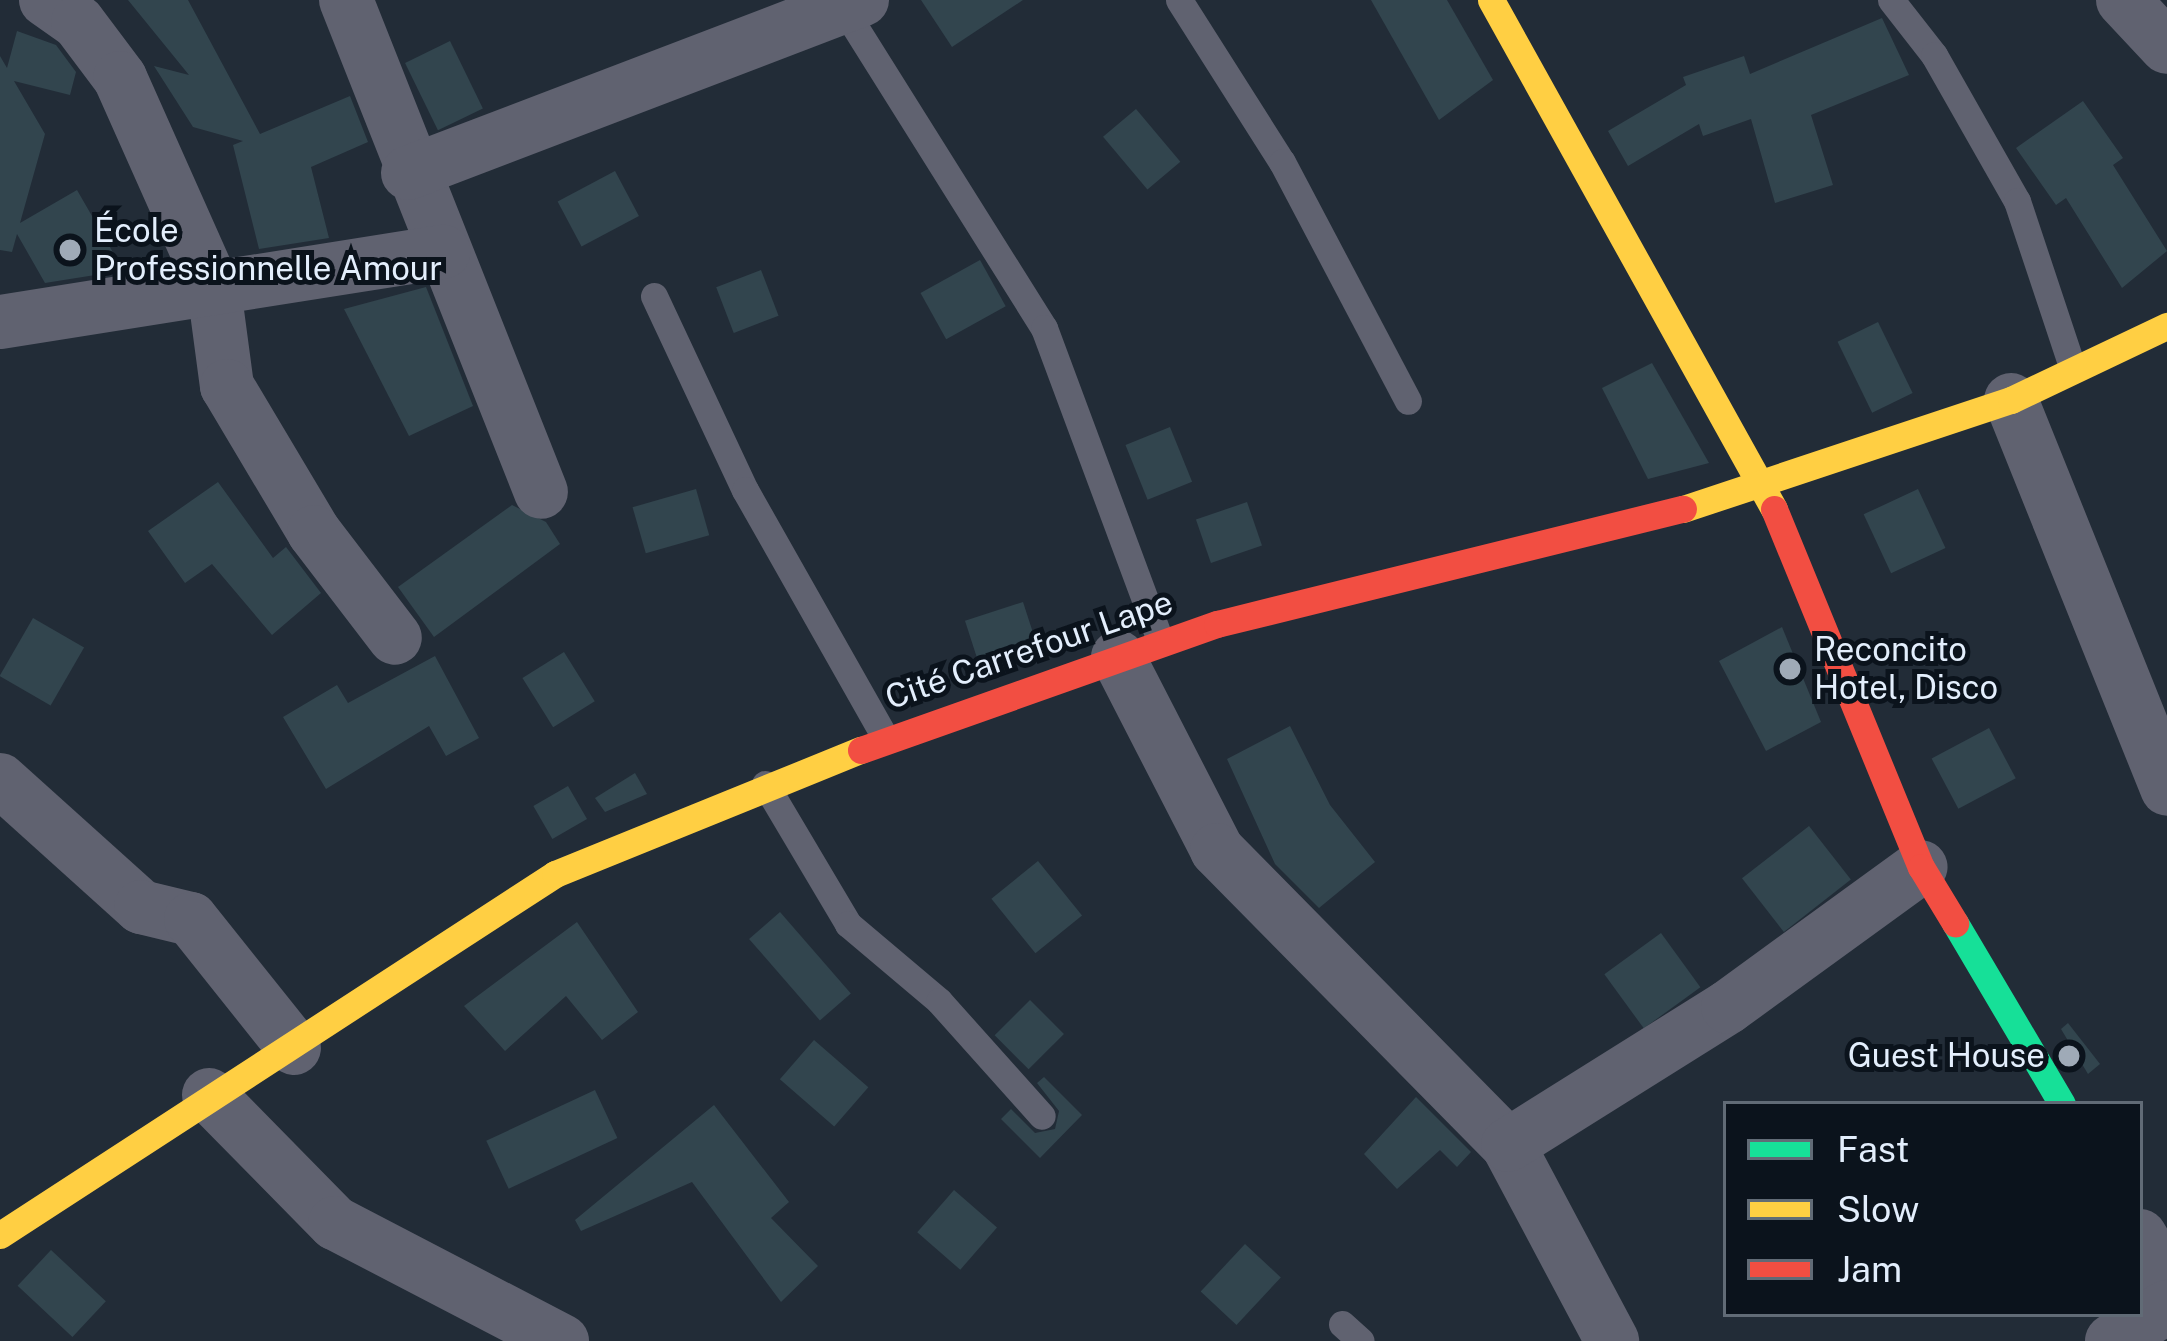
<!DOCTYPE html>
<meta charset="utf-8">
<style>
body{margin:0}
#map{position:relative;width:2167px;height:1341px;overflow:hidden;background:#222c37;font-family:"Public Sans",sans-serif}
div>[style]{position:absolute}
.building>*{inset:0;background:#32454e;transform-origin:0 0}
.lane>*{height:27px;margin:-13.5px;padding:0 13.5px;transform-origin:13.5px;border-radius:13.5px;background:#606270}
.street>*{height:54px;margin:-27px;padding:0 27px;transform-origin:27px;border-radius:27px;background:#606270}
.fast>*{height:27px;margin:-13.5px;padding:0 13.5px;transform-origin:13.5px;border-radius:13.5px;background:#16e098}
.slow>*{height:27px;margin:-13.5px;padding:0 13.5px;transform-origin:13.5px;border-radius:13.5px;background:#ffcf43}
.jam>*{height:27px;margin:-13.5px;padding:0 13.5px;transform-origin:13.5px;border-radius:13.5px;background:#f24e42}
.dots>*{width:33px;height:33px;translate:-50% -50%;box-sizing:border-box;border:6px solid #0b131c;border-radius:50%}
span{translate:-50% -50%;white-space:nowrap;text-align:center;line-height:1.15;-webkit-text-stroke:10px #0b131c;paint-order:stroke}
.poi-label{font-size:33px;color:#e3eefc}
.left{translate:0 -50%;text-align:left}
.right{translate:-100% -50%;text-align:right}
.street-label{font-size:33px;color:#e3eefc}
.legend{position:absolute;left:1723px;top:1101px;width:420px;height:216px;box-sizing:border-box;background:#0b131c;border:3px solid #616b76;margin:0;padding:15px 21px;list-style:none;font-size:36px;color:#e3eefc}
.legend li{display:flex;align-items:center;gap:24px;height:60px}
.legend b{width:60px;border:3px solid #616b76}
</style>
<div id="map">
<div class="building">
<i style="clip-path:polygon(128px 0,188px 0,260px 134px,350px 96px,368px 142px,311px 167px,329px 238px,259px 249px,233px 145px,243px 141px,193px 127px,154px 66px,189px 75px)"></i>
<i style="clip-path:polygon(921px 0,1023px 0,952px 47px)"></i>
<i style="clip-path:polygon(1371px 0,1447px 0,1493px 80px,1439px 120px)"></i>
<i style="clip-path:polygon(1882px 18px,1909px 75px,1811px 115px,1833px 185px,1775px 203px,1751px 119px,1703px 136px,1699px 124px,1628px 166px,1608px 131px,1686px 85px,1683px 77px,1744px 56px,1750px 74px)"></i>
<i style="clip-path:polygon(17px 31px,56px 45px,76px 72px,70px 95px,14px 81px,45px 134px,20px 223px,77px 190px,122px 268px,114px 272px,45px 283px,17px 234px,12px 252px,0 250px,0 56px,7px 68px)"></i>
<i style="left:450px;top:41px;width:75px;height:50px;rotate:64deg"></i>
<i style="clip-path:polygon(2083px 101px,2123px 158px,2113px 165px,2167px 251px,2122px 288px,2066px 198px,2056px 205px,2016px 148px)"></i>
<i style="left:1136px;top:109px;width:69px;height:43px;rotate:50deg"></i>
<i style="left:615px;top:171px;width:51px;height:65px;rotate:62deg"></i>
<i style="left:980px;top:260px;width:53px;height:68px;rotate:61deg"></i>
<i style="left:761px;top:270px;width:49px;height:48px;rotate:69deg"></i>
<i style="clip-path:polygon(426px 287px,473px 406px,409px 436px,344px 309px)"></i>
<i style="left:1878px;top:322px;width:79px;height:45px;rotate:64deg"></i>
<i style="clip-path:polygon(1652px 363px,1709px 463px,1648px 479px,1602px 388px)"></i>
<i style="left:1170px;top:427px;width:59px;height:48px;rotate:68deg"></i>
<i style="clip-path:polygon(218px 482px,273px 558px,286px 547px,321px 593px,272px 635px,212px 564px,185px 583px,148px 531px)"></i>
<i style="left:696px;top:489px;width:48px;height:66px;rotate:74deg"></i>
<i style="left:1918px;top:489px;width:65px;height:60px;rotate:65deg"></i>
<i style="left:1247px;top:502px;width:46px;height:54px;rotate:71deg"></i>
<i style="clip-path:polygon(512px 505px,546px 522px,560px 544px,434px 637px,398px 587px)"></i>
<i style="left:1023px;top:602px;width:40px;height:61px;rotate:72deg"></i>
<i style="left:33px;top:618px;width:59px;height:67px;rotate:30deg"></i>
<i style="clip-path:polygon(1782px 627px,1821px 722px,1766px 751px,1719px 661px)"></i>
<i style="left:564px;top:652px;width:58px;height:49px;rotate:58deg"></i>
<i style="clip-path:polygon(435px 656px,479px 738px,446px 756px,429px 726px,326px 789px,283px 717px,337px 685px,348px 703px)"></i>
<i style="clip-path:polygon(1290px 726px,1330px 805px,1375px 862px,1319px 908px,1275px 864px,1227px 759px)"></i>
<i style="left:1989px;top:728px;width:57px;height:65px;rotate:62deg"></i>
<i style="clip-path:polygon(635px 773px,647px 794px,605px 812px,595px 798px)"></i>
<i style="left:568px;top:786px;width:38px;height:40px;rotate:60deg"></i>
<i style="left:1809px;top:826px;width:68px;height:85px;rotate:52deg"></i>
<i style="left:1038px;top:861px;width:70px;height:60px;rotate:51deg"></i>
<i style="left:780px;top:912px;width:108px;height:41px;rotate:49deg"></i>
<i style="clip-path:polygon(577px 922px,638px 1012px,602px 1040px,566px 996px,505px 1051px,464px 1006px)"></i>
<i style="left:1661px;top:933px;width:67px;height:70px;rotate:54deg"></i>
<i style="left:1030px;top:1000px;width:48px;height:50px;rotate:45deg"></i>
<i style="clip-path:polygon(2068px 1023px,2100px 1064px,2088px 1074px,2061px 1029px)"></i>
<i style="left:814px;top:1040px;width:72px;height:52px;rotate:41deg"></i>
<i style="clip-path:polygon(1044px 1077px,1082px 1115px,1040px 1158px,1001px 1119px,1011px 1109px,1035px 1133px,1055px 1129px,1059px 1111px,1037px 1083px)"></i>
<i style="left:595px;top:1090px;width:53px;height:120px;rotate:65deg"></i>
<i style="clip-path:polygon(1416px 1097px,1471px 1152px,1457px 1167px,1440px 1150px,1397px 1189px,1364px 1154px)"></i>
<i style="clip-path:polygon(714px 1105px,789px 1202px,771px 1218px,818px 1266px,781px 1302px,692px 1182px,581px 1231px,575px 1220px)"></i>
<i style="left:954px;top:1190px;width:57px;height:56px;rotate:41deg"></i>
<i style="left:1245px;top:1244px;width:49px;height:65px;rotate:43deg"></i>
<i style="left:51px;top:1250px;width:75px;height:49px;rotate:43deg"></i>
</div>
<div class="lane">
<i style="left:1179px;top:0;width:192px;rotate:57.6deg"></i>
<i style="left:1282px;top:162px;width:270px;rotate:62.2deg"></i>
<i style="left:1891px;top:0;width:70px;rotate:52deg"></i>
<i style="left:1934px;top:55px;width:168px;rotate:60.4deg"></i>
<i style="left:2017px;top:201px;width:177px;rotate:71.6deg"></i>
<i style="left:840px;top:3px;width:384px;rotate:57.9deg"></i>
<i style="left:1044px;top:328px;width:336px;rotate:69.6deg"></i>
<i style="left:654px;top:296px;width:214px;rotate:64.9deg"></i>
<i style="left:745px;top:490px;width:284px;rotate:60.5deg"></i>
<i style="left:765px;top:784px;width:163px;rotate:59.3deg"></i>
<i style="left:848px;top:924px;width:119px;rotate:40.2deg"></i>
<i style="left:939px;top:1001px;width:154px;rotate:48.2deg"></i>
<i style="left:1342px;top:1324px;width:25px;rotate:42deg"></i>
</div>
<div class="street">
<i style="left:46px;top:0;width:39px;rotate:35deg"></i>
<i style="left:78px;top:22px;width:70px;rotate:53.1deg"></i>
<i style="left:120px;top:78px;width:231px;rotate:66deg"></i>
<i style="left:214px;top:289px;width:98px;rotate:82.4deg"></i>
<i style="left:227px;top:386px;width:170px;rotate:59.2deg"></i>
<i style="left:314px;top:532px;width:133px;rotate:52.6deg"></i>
<i style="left:346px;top:0;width:529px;rotate:68.38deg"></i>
<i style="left:2123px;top:0;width:64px;rotate:46.9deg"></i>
<i style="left:408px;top:173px;width:486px;rotate:-20.9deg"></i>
<i style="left:0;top:322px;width:449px;rotate:-9deg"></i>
<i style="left:2011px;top:400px;width:419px;rotate:68.1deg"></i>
<i style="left:1118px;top:657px;width:217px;rotate:62.8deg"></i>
<i style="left:1217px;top:850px;width:414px;rotate:45.4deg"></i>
<i style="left:1508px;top:1145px;width:222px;rotate:62deg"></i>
<i style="left:0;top:780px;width:190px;rotate:42deg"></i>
<i style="left:141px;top:907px;width:51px;rotate:13.5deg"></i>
<i style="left:191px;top:919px;width:165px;rotate:51.4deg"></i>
<i style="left:209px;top:1095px;width:180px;rotate:45.5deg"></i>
<i style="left:335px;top:1223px;width:256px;rotate:27.5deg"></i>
<i style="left:1508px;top:1145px;width:260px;rotate:-32.1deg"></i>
<i style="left:1728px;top:1007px;width:238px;rotate:-36deg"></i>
<i style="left:2140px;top:1236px;width:52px;rotate:59deg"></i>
<i style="left:2112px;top:1341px;width:65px;rotate:-31.7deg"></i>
</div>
<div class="fast">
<i style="left:1955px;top:923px;width:210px;rotate:59.4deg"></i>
</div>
<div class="slow">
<i style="left:1491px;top:0;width:582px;rotate:60.93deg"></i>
<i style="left:1683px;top:509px;width:346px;rotate:-18.4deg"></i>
<i style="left:2011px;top:400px;width:173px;rotate:-25.4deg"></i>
<i style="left:0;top:1235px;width:662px;rotate:-33.04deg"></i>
<i style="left:555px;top:874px;width:330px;rotate:-22.1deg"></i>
</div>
<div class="jam">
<i style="left:1774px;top:509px;width:387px;rotate:67.7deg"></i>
<i style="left:1921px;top:867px;width:66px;rotate:58.7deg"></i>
<i style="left:861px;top:750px;width:378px;rotate:-19.5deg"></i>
<i style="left:1217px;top:624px;width:480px;rotate:-13.9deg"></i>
</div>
<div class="dots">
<i style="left:70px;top:250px;background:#9faab7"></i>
<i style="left:1790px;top:669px;background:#9faab7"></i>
<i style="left:2069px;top:1056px;background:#9faab7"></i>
</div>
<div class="poi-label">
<span class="left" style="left:94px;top:250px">École<br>Professionnelle Amour</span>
<span class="left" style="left:1814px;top:669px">Reconcito<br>Hotel, Disco</span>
<span class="right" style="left:2045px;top:1056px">Guest House</span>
</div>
<div class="street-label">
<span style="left:1029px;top:650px;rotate:-19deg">Cité Carrefour Lape</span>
</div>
<ul class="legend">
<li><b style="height:15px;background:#16e098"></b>Fast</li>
<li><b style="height:15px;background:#ffcf43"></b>Slow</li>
<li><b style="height:15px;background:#f24e42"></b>Jam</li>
</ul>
</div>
